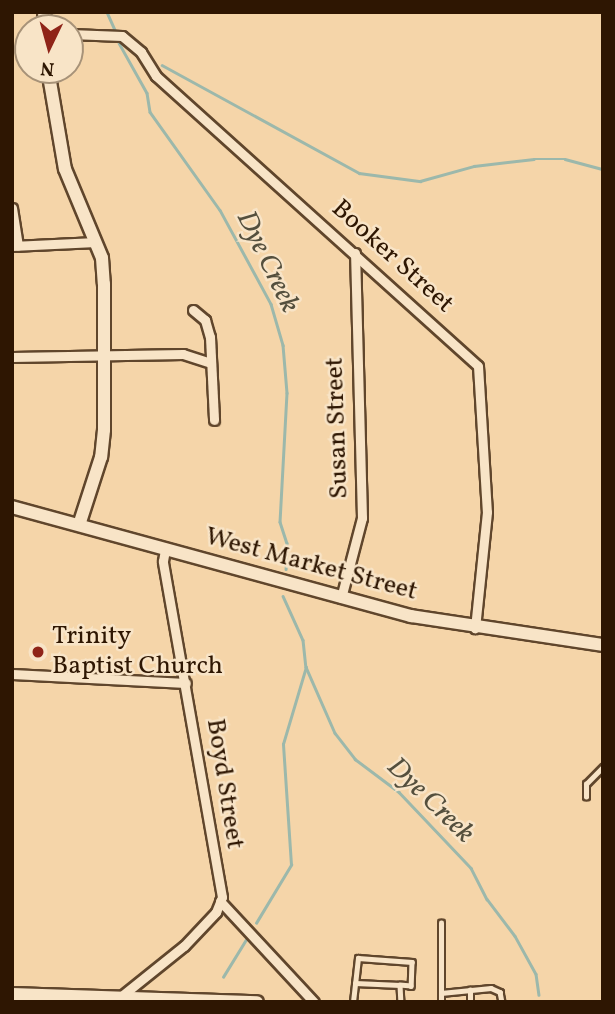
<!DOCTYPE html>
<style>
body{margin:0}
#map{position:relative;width:615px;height:1014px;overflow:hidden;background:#f5d5a9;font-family:Vollkorn,serif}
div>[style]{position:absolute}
.stream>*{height:2.5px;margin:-1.25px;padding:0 1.25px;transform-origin:1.25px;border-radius:1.25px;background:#9cb8ab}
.roads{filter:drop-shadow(2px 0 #60462c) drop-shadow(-2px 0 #60462c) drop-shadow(0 2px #60462c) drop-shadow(0 -2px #60462c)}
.lane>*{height:4.5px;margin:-2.25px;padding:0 2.25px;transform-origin:2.25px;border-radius:2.25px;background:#f8e4c7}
.street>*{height:9px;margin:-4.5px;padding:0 4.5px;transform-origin:4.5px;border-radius:4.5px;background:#f8e4c7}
.secondary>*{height:12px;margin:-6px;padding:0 6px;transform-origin:6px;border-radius:6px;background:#f8e4c7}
.dots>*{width:19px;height:19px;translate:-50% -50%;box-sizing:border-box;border:4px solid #f8e4c7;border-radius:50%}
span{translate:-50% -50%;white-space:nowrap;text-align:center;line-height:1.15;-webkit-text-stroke:5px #f8e4c7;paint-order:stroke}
.street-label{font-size:26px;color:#2e1602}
.poi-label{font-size:26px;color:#2e1602}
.left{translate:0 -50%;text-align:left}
.water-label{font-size:28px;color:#544f3d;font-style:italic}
.frame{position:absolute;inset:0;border:14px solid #2e1602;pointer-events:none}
.north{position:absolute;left:14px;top:14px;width:70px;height:70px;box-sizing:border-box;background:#f8e4c7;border:2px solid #a79278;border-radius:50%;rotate:185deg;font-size:19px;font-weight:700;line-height:28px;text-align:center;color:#2e1602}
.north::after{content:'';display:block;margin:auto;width:24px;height:32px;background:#8f2418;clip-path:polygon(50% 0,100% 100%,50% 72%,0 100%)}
</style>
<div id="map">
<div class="stream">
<i style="left:107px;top:12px;width:22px;rotate:66deg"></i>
<i style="left:119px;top:43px;width:57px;rotate:60.8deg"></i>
<i style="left:147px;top:93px;width:19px;rotate:81deg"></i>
<i style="left:150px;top:112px;width:120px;rotate:54.5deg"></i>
<i style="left:220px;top:210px;width:107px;rotate:61.5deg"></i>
<i style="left:271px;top:304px;width:43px;rotate:73.7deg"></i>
<i style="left:283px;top:345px;width:48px;rotate:85.2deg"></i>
<i style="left:287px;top:393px;width:129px;rotate:93.1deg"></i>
<i style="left:280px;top:522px;width:22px;rotate:72deg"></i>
<i style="left:287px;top:543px;width:26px;rotate:92deg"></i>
<i style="left:162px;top:65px;width:225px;rotate:28.7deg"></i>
<i style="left:359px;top:173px;width:62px;rotate:7.5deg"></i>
<i style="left:420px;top:181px;width:56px;rotate:-15.5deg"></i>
<i style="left:474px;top:166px;width:60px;rotate:-6.7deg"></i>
<i style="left:534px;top:159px;width:31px"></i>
<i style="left:565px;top:159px;width:39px;rotate:15deg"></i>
<i style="left:283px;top:596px;width:48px;rotate:65.6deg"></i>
<i style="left:303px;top:640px;width:27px;rotate:84deg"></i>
<i style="left:306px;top:667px;width:72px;rotate:66.3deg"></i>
<i style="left:335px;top:733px;width:33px;rotate:52deg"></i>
<i style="left:355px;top:759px;width:55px;rotate:36.9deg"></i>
<i style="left:399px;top:792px;width:105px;rotate:46.5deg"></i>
<i style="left:471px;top:868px;width:35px;rotate:63deg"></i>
<i style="left:487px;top:899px;width:46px;rotate:52.9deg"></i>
<i style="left:515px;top:936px;width:43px;rotate:61.1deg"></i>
<i style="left:536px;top:974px;width:21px;rotate:82deg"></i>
<i style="left:256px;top:923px;width:68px;rotate:-58.9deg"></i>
<i style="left:291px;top:865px;width:121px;rotate:-93.8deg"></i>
<i style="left:283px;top:744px;width:80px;rotate:-73.4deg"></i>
<i style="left:223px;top:977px;width:46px;rotate:-58.4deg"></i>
</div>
<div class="roads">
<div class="lane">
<i style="left:586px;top:797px;width:13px;rotate:-90deg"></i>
<i style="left:586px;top:784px;width:24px;rotate:-45deg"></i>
<i style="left:355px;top:983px;width:45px;rotate:2.5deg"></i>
<i style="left:441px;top:993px;width:50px;rotate:-5.7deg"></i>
<i style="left:491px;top:988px;width:10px;rotate:24deg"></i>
<i style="left:500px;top:992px;width:10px;rotate:79deg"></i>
<i style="left:353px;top:1002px;width:44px;rotate:-83.5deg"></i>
<i style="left:358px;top:958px;width:54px;rotate:4.2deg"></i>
<i style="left:412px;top:962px;width:24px;rotate:92deg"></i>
<i style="left:411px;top:986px;width:11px;rotate:-175deg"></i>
<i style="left:400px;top:985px;width:17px;rotate:87deg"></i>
<i style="left:441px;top:1002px;width:79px;rotate:-90deg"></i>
<i style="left:470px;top:1002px;width:12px;rotate:-90deg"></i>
</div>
<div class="street">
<i style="left:70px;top:34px;width:52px;rotate:2.2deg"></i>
<i style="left:122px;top:36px;width:25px;rotate:40deg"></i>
<i style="left:141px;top:52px;width:28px;rotate:58deg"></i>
<i style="left:156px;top:76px;width:433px;rotate:42deg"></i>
<i style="left:478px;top:366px;width:146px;rotate:86.5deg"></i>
<i style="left:487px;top:512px;width:117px;rotate:95.9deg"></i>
<i style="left:12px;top:208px;width:38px;rotate:81deg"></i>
<i style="left:12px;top:246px;width:84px;rotate:-2.7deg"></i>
<i style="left:193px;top:310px;width:16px;rotate:40deg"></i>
<i style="left:205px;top:320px;width:18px;rotate:74deg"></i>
<i style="left:210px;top:337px;width:83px;rotate:87.2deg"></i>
<i style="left:12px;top:357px;width:171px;rotate:-1deg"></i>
<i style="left:183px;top:354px;width:26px;rotate:18deg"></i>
<i style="left:341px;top:598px;width:83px;rotate:-75.3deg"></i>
<i style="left:362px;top:518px;width:265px;rotate:-91.5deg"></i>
<i style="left:12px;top:674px;width:174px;rotate:3deg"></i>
<i style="left:220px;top:901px;width:138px;rotate:47.1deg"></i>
<i style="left:119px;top:998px;width:83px;rotate:-38.7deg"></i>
<i style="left:184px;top:946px;width:47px;rotate:-46.7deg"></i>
<i style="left:216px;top:912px;width:16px;rotate:-68deg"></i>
<i style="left:222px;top:897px;width:341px;rotate:-100deg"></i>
<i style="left:163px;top:561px;width:11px;rotate:-80deg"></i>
</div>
<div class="secondary">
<i style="left:44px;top:12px;width:16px;rotate:86deg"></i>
<i style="left:48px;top:70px;width:100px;rotate:80.3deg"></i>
<i style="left:65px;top:169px;width:96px;rotate:67.4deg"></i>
<i style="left:102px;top:258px;width:26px;rotate:86deg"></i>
<i style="left:104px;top:284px;width:146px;rotate:90deg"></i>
<i style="left:104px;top:430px;width:27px;rotate:96deg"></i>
<i style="left:101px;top:457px;width:71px;rotate:107.9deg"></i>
<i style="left:12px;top:507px;width:414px;rotate:15.3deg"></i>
<i style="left:411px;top:616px;width:194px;rotate:8.6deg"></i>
<i style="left:12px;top:994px;width:245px;rotate:1.9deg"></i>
</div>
</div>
<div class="dots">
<i style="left:38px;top:652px;background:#8f2418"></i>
</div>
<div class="street-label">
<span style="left:392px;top:257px;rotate:42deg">Booker Street</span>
<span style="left:338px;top:428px;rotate:-92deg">Susan Street</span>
<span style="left:311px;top:565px;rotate:15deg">West Market Street</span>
<span style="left:224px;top:784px;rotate:81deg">Boyd Street</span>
</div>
<div class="poi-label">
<span class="left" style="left:52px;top:652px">Trinity<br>Baptist Church</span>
</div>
<div class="water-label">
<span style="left:267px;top:262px;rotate:64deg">Dye Creek</span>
<span style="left:430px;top:801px;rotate:44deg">Dye Creek</span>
</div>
<div class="frame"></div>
<div class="north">N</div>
</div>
